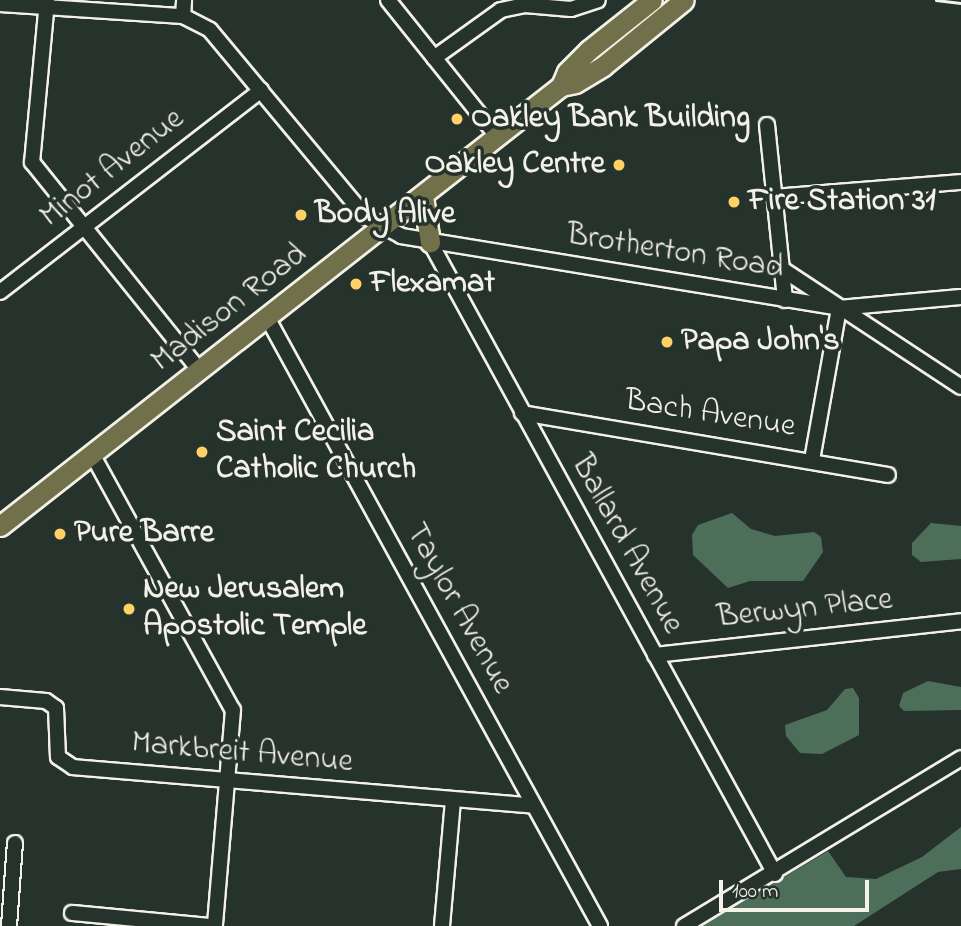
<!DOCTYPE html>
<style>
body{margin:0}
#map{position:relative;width:961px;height:926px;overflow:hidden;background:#26332d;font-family:"Indie Flower",sans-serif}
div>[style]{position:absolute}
.green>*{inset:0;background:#4d6f5a}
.roads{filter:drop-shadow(2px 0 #f4f1e8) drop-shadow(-2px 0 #f4f1e8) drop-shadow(0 2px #f4f1e8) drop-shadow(0 -2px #f4f1e8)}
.minor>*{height:14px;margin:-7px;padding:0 7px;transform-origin:7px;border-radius:7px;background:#26332d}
.major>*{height:19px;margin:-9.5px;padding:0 9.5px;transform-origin:9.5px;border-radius:9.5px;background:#70704a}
.rail>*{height:2.5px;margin:-1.25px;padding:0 1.25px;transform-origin:1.25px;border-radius:1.25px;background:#f4f1e8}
.dots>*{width:19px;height:19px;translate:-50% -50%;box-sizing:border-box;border:4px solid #26332d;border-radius:50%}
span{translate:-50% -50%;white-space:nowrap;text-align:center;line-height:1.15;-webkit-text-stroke:7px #26332d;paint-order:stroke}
.poi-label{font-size:32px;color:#f4f1e8;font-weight:700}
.left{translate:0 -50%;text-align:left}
.right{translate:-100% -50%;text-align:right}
.street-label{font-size:32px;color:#f4f1e8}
.scale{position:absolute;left:719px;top:880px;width:150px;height:32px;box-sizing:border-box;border:4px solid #f4f1e8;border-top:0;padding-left:9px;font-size:21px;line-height:24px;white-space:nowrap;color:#f4f1e8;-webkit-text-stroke:5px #26332d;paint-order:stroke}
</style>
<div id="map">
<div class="green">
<i style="clip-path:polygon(732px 513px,751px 529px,775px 536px,814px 532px,821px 537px,823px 552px,803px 581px,750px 581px,728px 588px,693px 555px,692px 535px,698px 525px)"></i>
<i style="clip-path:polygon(931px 523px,961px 526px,961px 559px,921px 562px,912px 555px,912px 543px)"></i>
<i style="clip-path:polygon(928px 681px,961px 687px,961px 710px,904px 711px,899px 706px,903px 693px)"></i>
<i style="clip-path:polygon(853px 688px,859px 698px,859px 735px,822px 754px,800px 753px,786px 736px,785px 725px,827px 710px,845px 689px)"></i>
<i style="clip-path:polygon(961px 827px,961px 869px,938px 872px,854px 926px,702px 926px,828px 851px,846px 877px,876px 879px,922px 857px)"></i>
</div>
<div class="roads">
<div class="minor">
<i style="left:388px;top:0;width:174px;rotate:51.3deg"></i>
<i style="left:47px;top:1px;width:162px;rotate:95.3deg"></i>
<i style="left:32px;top:162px;width:267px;rotate:51.2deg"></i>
<i style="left:0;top:4px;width:183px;rotate:3.8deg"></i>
<i style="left:183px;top:16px;width:30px;rotate:27deg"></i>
<i style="left:210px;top:30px;width:244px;rotate:50.2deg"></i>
<i style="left:366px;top:217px;width:40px;rotate:28deg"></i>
<i style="left:401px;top:236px;width:444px;rotate:9.3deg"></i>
<i style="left:839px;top:308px;width:122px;rotate:-5.2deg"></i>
<i style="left:183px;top:16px;width:16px;rotate:-86deg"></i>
<i style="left:434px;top:58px;width:82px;rotate:-35.6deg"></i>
<i style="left:501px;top:10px;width:25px;rotate:-12deg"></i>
<i style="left:525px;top:5px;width:46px;rotate:5deg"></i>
<i style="left:571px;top:9px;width:28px;rotate:-18deg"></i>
<i style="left:767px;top:125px;width:176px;rotate:84.1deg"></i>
<i style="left:774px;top:197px;width:188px;rotate:-4.6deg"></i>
<i style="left:430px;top:242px;width:720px;rotate:61.37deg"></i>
<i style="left:782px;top:269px;width:214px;rotate:33.4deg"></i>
<i style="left:0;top:292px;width:330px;rotate:-37.7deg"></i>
<i style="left:268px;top:319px;width:692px;rotate:61.32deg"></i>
<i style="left:522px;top:413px;width:371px;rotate:9.6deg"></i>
<i style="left:92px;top:454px;width:292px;rotate:61.2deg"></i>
<i style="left:233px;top:710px;width:217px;rotate:94.8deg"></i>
<i style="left:812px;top:460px;width:154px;rotate:-79.9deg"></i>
<i style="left:655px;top:655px;width:308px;rotate:-6.3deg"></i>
<i style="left:0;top:697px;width:46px;rotate:5deg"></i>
<i style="left:46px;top:701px;width:12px;rotate:35deg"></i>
<i style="left:56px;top:708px;width:49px;rotate:87.7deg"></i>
<i style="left:58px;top:757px;width:18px;rotate:34deg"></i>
<i style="left:73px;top:767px;width:462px;rotate:4.8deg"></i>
<i style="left:72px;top:913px;width:139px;rotate:5.4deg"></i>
<i style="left:9px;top:926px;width:83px;rotate:-85.9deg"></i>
<i style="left:442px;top:926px;width:125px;rotate:-85deg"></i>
<i style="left:684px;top:926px;width:324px;rotate:-31.2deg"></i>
</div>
<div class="major">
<i style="left:561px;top:86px;width:15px;rotate:-67deg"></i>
<i style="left:567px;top:72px;width:31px;rotate:-45deg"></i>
<i style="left:589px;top:50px;width:80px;rotate:-38.4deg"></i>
<i style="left:423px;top:196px;width:47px;rotate:81.3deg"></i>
<i style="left:0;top:526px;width:713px;rotate:-38.11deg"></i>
<i style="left:561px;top:86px;width:14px;rotate:-12deg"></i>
<i style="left:575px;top:83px;width:33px;rotate:-31deg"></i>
<i style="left:603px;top:66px;width:104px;rotate:-39.2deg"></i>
</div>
</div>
<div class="rail">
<i style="left:936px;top:0;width:25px;rotate:7deg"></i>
</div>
<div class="dots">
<i style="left:457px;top:119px;background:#ffd166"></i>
<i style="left:619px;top:165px;background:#ffd166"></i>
<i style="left:734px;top:202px;background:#ffd166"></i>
<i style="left:301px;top:215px;background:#ffd166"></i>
<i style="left:356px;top:284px;background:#ffd166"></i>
<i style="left:667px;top:342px;background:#ffd166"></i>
<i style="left:202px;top:452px;background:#ffd166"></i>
<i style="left:60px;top:534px;background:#ffd166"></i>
<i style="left:129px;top:609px;background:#ffd166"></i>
</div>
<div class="poi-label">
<span class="left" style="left:471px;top:119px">Oakley Bank Building</span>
<span class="right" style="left:605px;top:165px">Oakley Centre</span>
<span class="left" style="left:748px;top:202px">Fire Station 31</span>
<span class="left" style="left:315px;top:215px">Body Alive</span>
<span class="left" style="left:370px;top:284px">Flexamat</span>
<span class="left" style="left:681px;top:342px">Papa John's</span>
<span class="left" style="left:216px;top:452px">Saint Cecilia<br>Catholic Church</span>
<span class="left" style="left:74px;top:534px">Pure Barre</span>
<span class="left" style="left:143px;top:609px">New Jerusalem<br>Apostolic Temple</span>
</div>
<div class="street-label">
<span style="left:113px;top:169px;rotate:-38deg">Minot Avenue</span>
<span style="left:675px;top:253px;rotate:9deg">Brotherton Road</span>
<span style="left:230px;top:309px;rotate:-38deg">Madison Road</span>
<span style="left:710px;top:415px;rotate:9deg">Bach Avenue</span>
<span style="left:626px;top:545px;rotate:61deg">Ballard Avenue</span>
<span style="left:458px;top:609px;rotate:61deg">Taylor Avenue</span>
<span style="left:805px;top:610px;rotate:-6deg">Berwyn Place</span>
<span style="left:242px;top:754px;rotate:5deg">Markbreit Avenue</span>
</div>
<div class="scale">100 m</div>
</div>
